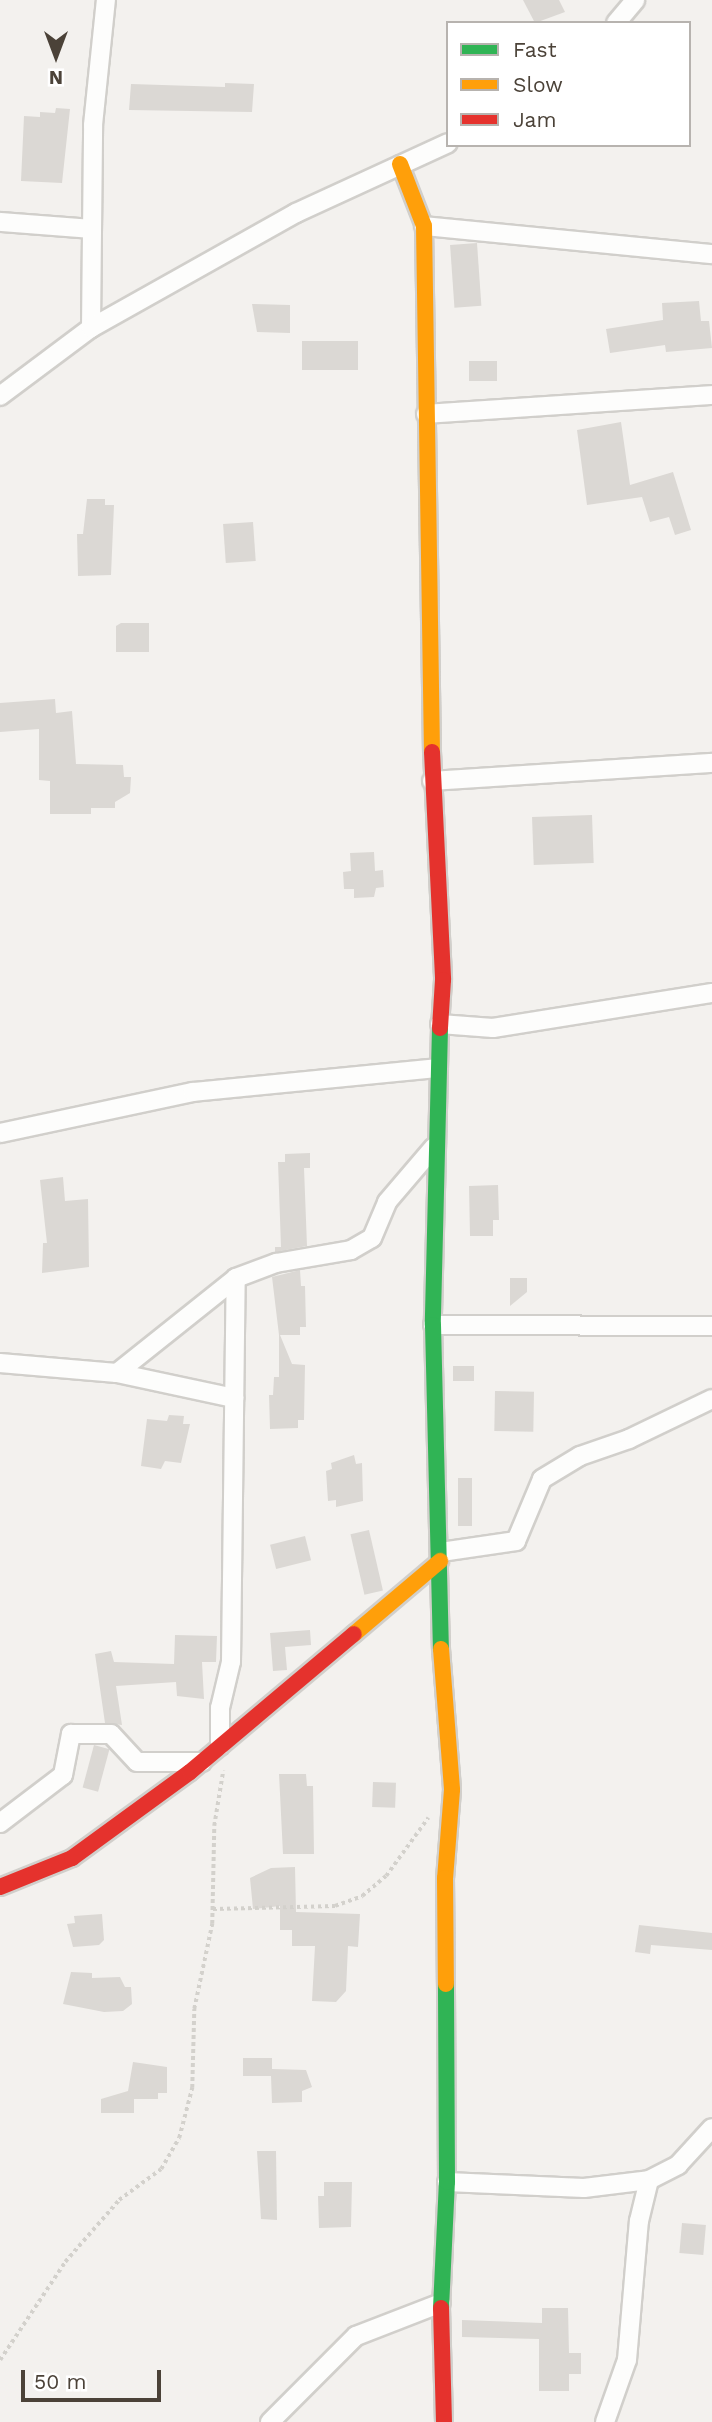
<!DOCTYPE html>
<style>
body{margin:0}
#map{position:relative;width:712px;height:2422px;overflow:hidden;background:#f3f1ee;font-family:"Work Sans",sans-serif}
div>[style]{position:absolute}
.building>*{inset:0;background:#dbd8d4;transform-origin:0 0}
.path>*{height:3.5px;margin-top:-1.75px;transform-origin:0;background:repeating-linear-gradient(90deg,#d3d1cc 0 3.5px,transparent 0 7px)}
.roads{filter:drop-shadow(2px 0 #d1cfcb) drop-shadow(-2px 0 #d1cfcb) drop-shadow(0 2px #d1cfcb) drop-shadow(0 -2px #d1cfcb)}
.street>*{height:18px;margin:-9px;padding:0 9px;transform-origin:9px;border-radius:9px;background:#fdfdfc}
.fast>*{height:16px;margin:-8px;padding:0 8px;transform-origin:8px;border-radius:8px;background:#30b455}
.slow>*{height:16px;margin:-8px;padding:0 8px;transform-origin:8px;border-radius:8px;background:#ff9f0a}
.jam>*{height:16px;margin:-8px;padding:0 8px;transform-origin:8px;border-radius:8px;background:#e5322d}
span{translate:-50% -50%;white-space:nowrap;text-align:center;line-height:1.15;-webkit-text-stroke:6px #fff;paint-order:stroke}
.legend{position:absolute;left:446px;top:21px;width:245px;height:126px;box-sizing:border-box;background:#fff;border:2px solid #b7b3af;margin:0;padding:9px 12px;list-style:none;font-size:21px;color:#4b4238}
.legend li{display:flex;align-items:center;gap:14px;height:35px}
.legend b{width:35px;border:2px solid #b7b3af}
.north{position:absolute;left:21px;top:21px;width:70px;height:70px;-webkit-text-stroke:5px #fff;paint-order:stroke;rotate:180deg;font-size:19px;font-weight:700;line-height:28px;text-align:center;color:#4b4238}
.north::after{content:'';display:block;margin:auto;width:24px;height:32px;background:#4b4238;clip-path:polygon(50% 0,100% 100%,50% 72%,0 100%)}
.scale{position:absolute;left:21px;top:2370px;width:140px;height:32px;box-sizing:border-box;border:4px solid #4b4238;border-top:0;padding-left:9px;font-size:21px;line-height:24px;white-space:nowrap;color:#4b4238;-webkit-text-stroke:5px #fff;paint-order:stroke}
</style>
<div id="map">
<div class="building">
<i style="clip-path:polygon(523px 0,559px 0,565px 12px,535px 23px)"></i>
<i style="clip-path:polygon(225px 83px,254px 84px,252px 112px,129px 110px,131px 84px,225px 87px)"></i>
<i style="clip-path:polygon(56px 108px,70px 109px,62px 183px,21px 181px,24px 116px,40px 117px,40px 112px,55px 113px)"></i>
<i style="left:477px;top:243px;width:63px;height:27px;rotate:86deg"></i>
<i style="clip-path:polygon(699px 301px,701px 321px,709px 321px,712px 348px,666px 352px,665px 345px,610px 353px,606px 329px,663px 320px,662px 303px)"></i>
<i style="clip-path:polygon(252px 304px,290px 305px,290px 333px,257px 332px)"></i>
<i style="left:358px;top:341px;width:29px;height:56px;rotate:90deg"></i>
<i style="left:469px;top:361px;width:28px;height:20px"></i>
<i style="clip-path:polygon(621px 422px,630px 485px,673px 472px,691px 530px,675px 535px,669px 517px,650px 522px,642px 497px,587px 505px,577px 430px)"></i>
<i style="clip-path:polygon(87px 499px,105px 499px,105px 505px,114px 505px,111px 575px,78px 576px,77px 534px,83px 534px)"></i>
<i style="left:253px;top:522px;width:39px;height:30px;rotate:86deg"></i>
<i style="clip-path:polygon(121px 623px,149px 623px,149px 652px,116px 652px,116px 626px)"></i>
<i style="clip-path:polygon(55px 699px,56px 713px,72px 711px,76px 764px,123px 765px,124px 777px,131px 777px,130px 793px,115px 802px,115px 808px,91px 808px,91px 814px,50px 814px,50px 781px,39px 780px,39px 729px,0 732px,0 703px)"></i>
<i style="left:592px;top:815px;width:48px;height:60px;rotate:88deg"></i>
<i style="clip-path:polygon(374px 852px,375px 871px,383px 870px,384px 887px,376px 888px,374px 897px,354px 898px,354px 889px,344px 889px,343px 872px,351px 871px,350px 853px)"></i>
<i style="clip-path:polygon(310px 1153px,310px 1168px,304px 1168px,307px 1246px,275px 1252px,275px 1247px,281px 1247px,278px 1162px,285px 1162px,285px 1154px)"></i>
<i style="clip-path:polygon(63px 1177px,65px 1201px,88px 1199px,89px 1267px,42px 1273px,43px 1243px,47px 1243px,40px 1180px)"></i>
<i style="clip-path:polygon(498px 1185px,499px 1220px,493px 1220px,493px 1236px,470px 1236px,469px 1186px)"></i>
<i style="clip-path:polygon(300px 1270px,301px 1286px,305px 1286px,306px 1327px,300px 1327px,300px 1335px,280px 1335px,292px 1364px,305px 1365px,304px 1420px,298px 1420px,298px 1428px,270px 1429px,269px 1395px,273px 1395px,274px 1377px,279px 1377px,279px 1335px,272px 1277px)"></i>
<i style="clip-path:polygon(510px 1278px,527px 1278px,527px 1292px,510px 1306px)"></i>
<i style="left:453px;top:1366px;width:21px;height:15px"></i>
<i style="left:495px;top:1391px;width:39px;height:40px;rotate:1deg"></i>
<i style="clip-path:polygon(169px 1415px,184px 1416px,183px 1424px,190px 1424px,181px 1463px,165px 1461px,161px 1469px,141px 1466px,147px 1419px,167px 1421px)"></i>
<i style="clip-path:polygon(354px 1455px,356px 1464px,362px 1463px,363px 1501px,336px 1507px,336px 1500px,328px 1501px,326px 1471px,332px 1469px,331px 1463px)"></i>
<i style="left:458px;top:1478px;width:14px;height:48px"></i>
<i style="left:369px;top:1530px;width:62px;height:19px;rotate:77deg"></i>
<i style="left:305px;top:1536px;width:25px;height:36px;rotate:76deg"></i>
<i style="clip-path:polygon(310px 1630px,311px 1645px,285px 1647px,287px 1670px,273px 1671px,270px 1633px)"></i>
<i style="clip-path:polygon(175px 1635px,217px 1636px,216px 1662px,202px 1662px,204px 1699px,177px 1696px,176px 1682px,116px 1686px,122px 1725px,105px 1723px,95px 1654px,111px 1651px,114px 1662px,174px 1664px)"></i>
<i style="left:94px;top:1745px;width:16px;height:44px;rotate:15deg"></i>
<i style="clip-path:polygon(279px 1774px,306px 1774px,307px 1786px,313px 1786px,314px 1854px,283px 1854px)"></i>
<i style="left:373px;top:1782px;width:23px;height:25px;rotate:2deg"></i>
<i style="clip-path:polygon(295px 1867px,296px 1912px,360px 1914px,358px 1947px,348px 1946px,346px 1991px,336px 2002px,312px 2001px,315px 1946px,292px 1946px,292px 1930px,280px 1930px,280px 1906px,253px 1909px,250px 1878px,271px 1868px)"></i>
<i style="clip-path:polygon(102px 1914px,104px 1940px,99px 1945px,73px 1947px,67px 1924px,75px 1923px,74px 1916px)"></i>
<i style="clip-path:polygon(639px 1925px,712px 1933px,712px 1950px,651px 1945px,650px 1954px,635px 1952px)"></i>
<i style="clip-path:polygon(71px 1972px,92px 1973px,92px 1978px,120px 1977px,125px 1987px,131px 1987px,132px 2004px,123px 2011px,104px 2012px,63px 2004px)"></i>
<i style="clip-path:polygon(243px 2058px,272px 2058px,272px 2069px,306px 2070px,312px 2087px,302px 2091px,302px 2102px,272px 2103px,271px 2076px,243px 2076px)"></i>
<i style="clip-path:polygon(133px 2062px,167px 2067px,167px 2093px,158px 2093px,158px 2099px,134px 2099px,134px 2113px,101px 2113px,101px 2099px,128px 2091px)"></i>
<i style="clip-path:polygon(257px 2151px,276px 2151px,277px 2220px,261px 2219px)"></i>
<i style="clip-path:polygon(324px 2182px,352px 2182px,351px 2227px,319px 2228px,318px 2196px,324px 2196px)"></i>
<i style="left:682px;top:2223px;width:24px;height:30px;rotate:5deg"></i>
<i style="clip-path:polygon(542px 2308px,568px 2308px,569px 2353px,581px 2353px,581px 2374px,569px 2374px,569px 2391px,539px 2391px,539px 2339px,462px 2337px,462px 2320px,542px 2323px)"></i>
</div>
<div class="path">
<i style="left:213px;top:1909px;width:122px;rotate:-1.4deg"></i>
<i style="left:335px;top:1906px;width:29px;rotate:-20deg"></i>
<i style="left:362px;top:1896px;width:31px;rotate:-40deg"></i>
<i style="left:386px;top:1876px;width:72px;rotate:-54.1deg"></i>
<i style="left:0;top:2360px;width:118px;rotate:-56.4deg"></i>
<i style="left:65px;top:2262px;width:82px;rotate:-48.9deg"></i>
<i style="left:119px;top:2200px;width:52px;rotate:-36.4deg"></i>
<i style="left:161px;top:2169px;width:36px;rotate:-60deg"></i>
<i style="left:179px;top:2138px;width:52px;rotate:-75.4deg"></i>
<i style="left:192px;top:2088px;width:79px;rotate:-88.5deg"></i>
<i style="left:194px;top:2009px;width:87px;rotate:-78deg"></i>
<i style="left:212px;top:1924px;width:98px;rotate:-88.8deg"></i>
<i style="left:214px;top:1826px;width:56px;rotate:-80.7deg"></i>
</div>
<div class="roads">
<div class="street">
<i style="left:616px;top:23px;width:30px;rotate:-50deg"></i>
<i style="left:0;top:222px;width:90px;rotate:4.4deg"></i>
<i style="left:424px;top:226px;width:289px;rotate:5.6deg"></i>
<i style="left:91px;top:328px;width:203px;rotate:-89.4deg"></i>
<i style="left:93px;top:125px;width:126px;rotate:-84.1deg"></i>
<i style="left:0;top:396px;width:114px;rotate:-36.8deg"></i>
<i style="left:91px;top:328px;width:235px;rotate:-29.3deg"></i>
<i style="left:296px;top:213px;width:167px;rotate:-24.7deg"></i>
<i style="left:426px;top:414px;width:287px;rotate:-3.8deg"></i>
<i style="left:432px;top:781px;width:281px;rotate:-3.7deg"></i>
<i style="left:440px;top:1024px;width:53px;rotate:4.3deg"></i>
<i style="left:493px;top:1028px;width:222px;rotate:-9.1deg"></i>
<i style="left:0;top:1133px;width:197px;rotate:-12deg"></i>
<i style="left:193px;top:1092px;width:246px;rotate:-5.6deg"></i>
<i style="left:433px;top:1325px;width:279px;rotate:0.2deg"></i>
<i style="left:0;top:1363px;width:117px;rotate:4.9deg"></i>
<i style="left:117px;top:1373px;width:120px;rotate:12.1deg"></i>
<i style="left:117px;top:1373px;width:152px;rotate:-38.6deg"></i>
<i style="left:236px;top:1278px;width:43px;rotate:-20.6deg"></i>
<i style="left:276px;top:1263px;width:76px;rotate:-9.8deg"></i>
<i style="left:351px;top:1250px;width:24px;rotate:-30deg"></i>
<i style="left:372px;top:1238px;width:39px;rotate:-67deg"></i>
<i style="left:387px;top:1202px;width:72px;rotate:-49.5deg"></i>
<i style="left:441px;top:1552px;width:76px;rotate:-8.3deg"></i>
<i style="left:516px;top:1541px;width:67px;rotate:-67.2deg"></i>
<i style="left:542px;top:1479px;width:44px;rotate:-31.2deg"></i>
<i style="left:580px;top:1456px;width:52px;rotate:-19.1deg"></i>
<i style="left:629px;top:1439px;width:92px;rotate:-25.7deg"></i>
<i style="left:220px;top:1746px;width:38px;rotate:-90deg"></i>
<i style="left:220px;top:1708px;width:47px;rotate:-76.6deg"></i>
<i style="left:231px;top:1662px;width:384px;rotate:-89.3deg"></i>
<i style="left:0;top:1823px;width:79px;rotate:-37.3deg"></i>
<i style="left:63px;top:1775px;width:42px;rotate:-79deg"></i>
<i style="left:71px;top:1734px;width:40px"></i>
<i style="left:111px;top:1734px;width:38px;rotate:47deg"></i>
<i style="left:137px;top:1762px;width:65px"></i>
<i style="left:447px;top:2182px;width:137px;rotate:2.5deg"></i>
<i style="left:584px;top:2188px;width:65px;rotate:-7deg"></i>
<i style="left:649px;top:2180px;width:33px;rotate:-27deg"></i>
<i style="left:678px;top:2165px;width:50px;rotate:-47.4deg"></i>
<i style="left:270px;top:2422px;width:122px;rotate:-45deg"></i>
<i style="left:356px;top:2336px;width:91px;rotate:-21.2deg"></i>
<i style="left:605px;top:2422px;width:66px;rotate:-70.5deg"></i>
<i style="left:627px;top:2360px;width:140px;rotate:-85.1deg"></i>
<i style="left:639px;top:2221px;width:42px;rotate:-76.3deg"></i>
</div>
<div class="fast">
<i style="left:440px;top:1028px;width:297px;rotate:91.4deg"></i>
<i style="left:433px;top:1325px;width:324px;rotate:88.6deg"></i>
<i style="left:441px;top:2308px;width:126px;rotate:-87.3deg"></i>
<i style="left:447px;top:2182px;width:198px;rotate:-90.3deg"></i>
</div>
<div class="slow">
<i style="left:400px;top:164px;width:66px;rotate:68.8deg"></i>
<i style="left:424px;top:226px;width:526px;rotate:89.13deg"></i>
<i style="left:354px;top:1634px;width:113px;rotate:-40.3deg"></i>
<i style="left:441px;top:1649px;width:141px;rotate:85.5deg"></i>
<i style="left:452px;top:1790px;width:88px;rotate:94.5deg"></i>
<i style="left:445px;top:1878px;width:106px;rotate:89.5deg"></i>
</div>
<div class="jam">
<i style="left:432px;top:752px;width:228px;rotate:87.2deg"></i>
<i style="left:443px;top:980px;width:48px;rotate:93.6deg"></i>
<i style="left:0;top:1887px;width:78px;rotate:-21.9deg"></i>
<i style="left:72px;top:1858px;width:146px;rotate:-36.1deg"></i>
<i style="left:190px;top:1772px;width:214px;rotate:-40.1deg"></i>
<i style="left:441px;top:2308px;width:114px;rotate:88.5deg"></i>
</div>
</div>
<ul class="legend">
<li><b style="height:9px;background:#30b455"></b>Fast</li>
<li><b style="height:9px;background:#ff9f0a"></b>Slow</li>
<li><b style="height:9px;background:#e5322d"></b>Jam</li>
</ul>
<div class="north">N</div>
<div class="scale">50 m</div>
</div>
